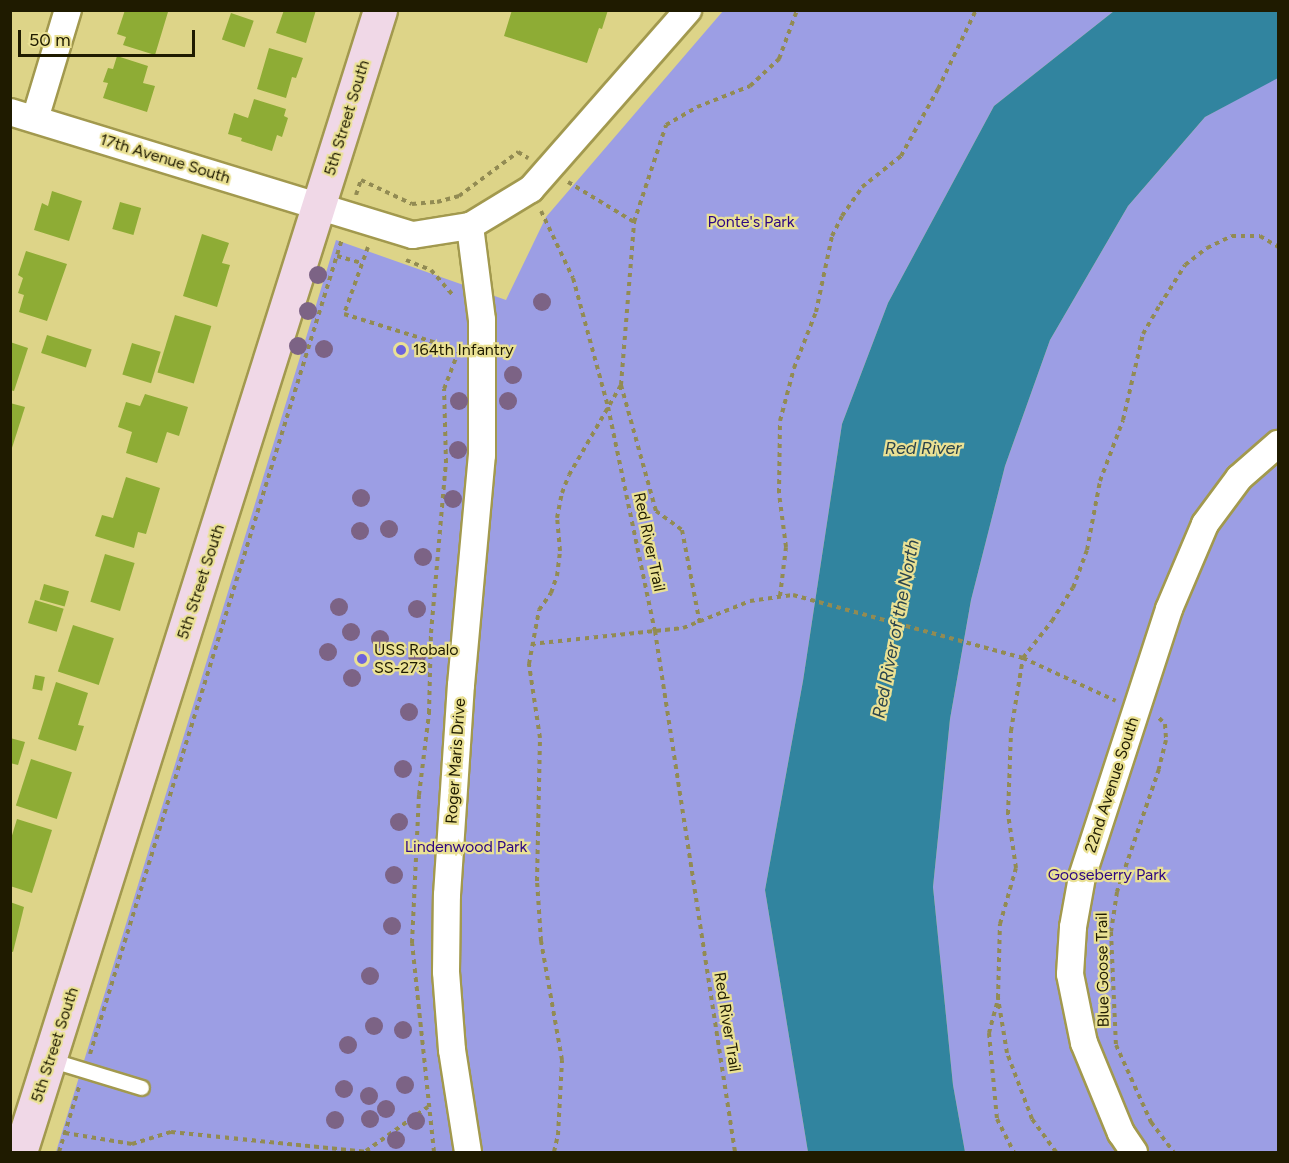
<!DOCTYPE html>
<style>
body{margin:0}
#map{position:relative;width:1289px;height:1163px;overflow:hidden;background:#ddd488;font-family:Figtree,sans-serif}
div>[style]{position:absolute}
.green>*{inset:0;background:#9c9ee4}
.water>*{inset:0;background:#31849f}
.building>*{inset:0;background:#8eac35;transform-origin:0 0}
.path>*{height:4px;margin-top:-2px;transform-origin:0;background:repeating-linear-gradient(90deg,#928b53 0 4.5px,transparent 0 9px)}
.roads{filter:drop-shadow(2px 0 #a2994e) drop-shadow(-2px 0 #a2994e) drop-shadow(0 2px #a2994e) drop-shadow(0 -2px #a2994e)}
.lane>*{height:14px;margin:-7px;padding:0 7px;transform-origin:7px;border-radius:7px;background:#fff}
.street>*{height:26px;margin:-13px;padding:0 13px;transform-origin:13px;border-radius:13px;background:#fff}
.secondary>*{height:33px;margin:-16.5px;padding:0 16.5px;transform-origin:16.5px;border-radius:16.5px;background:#f0d8e7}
.trees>*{width:18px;height:18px;margin:-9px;border-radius:50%;background:#7c6385}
.dots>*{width:16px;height:16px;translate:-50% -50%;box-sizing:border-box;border:3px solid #eae194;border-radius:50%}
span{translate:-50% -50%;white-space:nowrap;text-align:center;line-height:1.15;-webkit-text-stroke:4.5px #eae194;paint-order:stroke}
.street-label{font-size:16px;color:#1f1b00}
.park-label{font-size:16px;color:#2d0683}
.poi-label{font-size:16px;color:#1f1b00}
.left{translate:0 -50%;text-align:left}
.water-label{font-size:18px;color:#2a444d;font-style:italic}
.frame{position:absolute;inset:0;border:12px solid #1f1b00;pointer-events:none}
.scale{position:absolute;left:18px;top:30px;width:177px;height:27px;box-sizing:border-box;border:3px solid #1f1b00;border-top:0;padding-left:8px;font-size:18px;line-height:21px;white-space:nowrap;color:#1f1b00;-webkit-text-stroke:4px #eae194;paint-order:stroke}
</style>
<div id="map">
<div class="green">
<i style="clip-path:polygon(723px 11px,1114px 11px,994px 106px,888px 303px,842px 424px,803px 681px,765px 890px,808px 1152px,56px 1152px,336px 240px,506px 300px,546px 217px)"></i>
<i style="clip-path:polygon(1278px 77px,1278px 1152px,965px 1152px,953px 1085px,933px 887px,950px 719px,971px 600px,1005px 466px,1050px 340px,1128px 206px,1205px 117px)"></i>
</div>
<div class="water">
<i style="clip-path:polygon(1114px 11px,1278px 11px,1278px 78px,1205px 117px,1128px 206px,1050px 340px,1005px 466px,971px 600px,950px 719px,933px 887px,953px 1085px,965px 1152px,808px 1152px,765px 890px,803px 681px,842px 424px,888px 303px,994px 106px)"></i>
</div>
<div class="building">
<i style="clip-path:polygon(125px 10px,168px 12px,155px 55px,123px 45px,126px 37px,117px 34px)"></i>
<i style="clip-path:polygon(284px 10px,316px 10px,306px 43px,276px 33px)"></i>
<i style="clip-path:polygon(512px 10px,608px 10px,602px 29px,599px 28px,587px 63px,504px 36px)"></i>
<i style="left:231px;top:13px;width:24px;height:28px;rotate:19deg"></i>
<i style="clip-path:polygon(269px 48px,303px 58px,296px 78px,292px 77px,286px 98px,257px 89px)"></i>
<i style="clip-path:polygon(117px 56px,148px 66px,143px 83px,155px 86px,147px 112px,103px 98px,108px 83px,103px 82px,108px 68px,113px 69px)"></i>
<i style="clip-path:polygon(254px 99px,286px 109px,284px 116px,288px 118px,282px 137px,277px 135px,272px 151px,241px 141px,242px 138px,228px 134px,234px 113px,248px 118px)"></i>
<i style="clip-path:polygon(52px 191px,82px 201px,69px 241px,34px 230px,42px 203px,48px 206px)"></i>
<i style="left:120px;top:202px;width:22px;height:28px;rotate:16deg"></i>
<i style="clip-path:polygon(202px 234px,229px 243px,222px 263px,230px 265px,217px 307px,183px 296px)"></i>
<i style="clip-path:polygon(26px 251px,67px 264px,47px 321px,19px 312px,24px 295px,18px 293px,23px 278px,18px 275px)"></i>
<i style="left:175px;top:315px;width:38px;height:60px;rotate:17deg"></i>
<i style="left:47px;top:335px;width:47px;height:19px;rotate:18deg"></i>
<i style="clip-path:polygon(10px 342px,28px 348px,14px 391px,10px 390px)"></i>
<i style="left:132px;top:343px;width:30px;height:33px;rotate:17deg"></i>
<i style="clip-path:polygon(145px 394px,188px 407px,179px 436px,167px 432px,157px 463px,126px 453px,132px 432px,118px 427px,126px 402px,140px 406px)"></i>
<i style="clip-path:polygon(10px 403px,25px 407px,11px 451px,10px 451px)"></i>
<i style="clip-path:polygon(126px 477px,160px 488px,146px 534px,138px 532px,134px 548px,95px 536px,102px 515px,113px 518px)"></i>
<i style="left:105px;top:554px;width:31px;height:50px;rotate:17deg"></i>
<i style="left:44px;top:584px;width:26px;height:16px;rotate:16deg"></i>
<i style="left:35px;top:600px;width:30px;height:24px;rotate:17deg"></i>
<i style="left:73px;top:625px;width:43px;height:49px;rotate:18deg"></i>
<i style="left:35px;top:675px;width:10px;height:14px;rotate:11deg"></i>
<i style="clip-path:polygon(56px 682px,88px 693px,78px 725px,84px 726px,76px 751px,38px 739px)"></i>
<i style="clip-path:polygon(10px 738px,25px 742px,18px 765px,10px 763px)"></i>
<i style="left:31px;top:759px;width:43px;height:49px;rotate:18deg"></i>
<i style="clip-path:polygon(17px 819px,52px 830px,32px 893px,10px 886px,10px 842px)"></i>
<i style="clip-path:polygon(10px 902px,24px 907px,13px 952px,10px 951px)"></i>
</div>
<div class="path">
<i style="left:568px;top:182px;width:77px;rotate:31.2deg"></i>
<i style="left:356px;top:195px;width:16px;rotate:-72deg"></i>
<i style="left:361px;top:180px;width:56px;rotate:25.2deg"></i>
<i style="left:412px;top:204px;width:25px;rotate:-5deg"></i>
<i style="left:437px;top:202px;width:23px;rotate:-15deg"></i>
<i style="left:459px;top:196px;width:74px;rotate:-36.7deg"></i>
<i style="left:518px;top:152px;width:12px;rotate:31deg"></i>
<i style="left:541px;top:211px;width:74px;rotate:64.5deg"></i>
<i style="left:573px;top:278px;width:134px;rotate:74.8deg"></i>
<i style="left:608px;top:407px;width:229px;rotate:78.2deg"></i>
<i style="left:655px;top:631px;width:527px;rotate:81.27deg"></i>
<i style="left:368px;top:247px;width:71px;rotate:109.7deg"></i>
<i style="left:344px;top:314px;width:110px;rotate:17.4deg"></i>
<i style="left:449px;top:347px;width:10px;rotate:29deg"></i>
<i style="left:337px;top:256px;width:25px;rotate:16deg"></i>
<i style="left:406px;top:260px;width:27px;rotate:22deg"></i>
<i style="left:431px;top:270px;width:35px;rotate:49deg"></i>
<i style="left:621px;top:385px;width:131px;rotate:74.5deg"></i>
<i style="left:656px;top:511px;width:32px;rotate:36deg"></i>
<i style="left:682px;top:530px;width:96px;rotate:79.2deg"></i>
<i style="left:780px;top:596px;width:49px;rotate:-83deg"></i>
<i style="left:786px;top:547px;width:54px;rotate:-97.4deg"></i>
<i style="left:779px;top:493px;width:72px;rotate:-89.2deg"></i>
<i style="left:780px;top:421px;width:55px;rotate:-75.2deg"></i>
<i style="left:794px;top:368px;width:60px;rotate:-68.6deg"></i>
<i style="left:816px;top:312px;width:78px;rotate:-78.1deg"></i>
<i style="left:832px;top:236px;width:22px;rotate:-63deg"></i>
<i style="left:842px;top:216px;width:35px;rotate:-55deg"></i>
<i style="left:862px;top:187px;width:50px;rotate:-38.5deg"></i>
<i style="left:901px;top:156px;width:77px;rotate:-61.1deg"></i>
<i style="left:938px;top:89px;width:88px;rotate:-64.3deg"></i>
<i style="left:531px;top:644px;width:153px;rotate:-6deg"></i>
<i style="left:683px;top:628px;width:72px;rotate:-21.9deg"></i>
<i style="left:750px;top:601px;width:43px;rotate:-7.9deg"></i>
<i style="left:793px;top:595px;width:238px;rotate:15.3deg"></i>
<i style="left:1023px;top:658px;width:102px;rotate:24.8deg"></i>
<i style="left:1159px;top:718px;width:8px;rotate:45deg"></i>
<i style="left:1165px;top:724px;width:16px;rotate:86deg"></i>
<i style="left:1166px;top:740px;width:30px;rotate:104deg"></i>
<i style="left:1159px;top:769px;width:130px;rotate:108.9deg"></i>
<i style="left:1117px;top:892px;width:40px;rotate:98.5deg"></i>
<i style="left:1111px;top:932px;width:113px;rotate:87.5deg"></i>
<i style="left:1116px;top:1045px;width:85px;rotate:65.6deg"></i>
<i style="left:1151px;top:1122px;width:38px;rotate:53deg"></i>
<i style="left:997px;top:1003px;width:31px;rotate:105deg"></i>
<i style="left:989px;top:1033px;width:86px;rotate:84.7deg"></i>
<i style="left:997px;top:1119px;width:37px;rotate:63deg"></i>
<i style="left:90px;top:1054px;width:853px;rotate:-72.82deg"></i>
<i style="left:65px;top:1133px;width:68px;rotate:9.3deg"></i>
<i style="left:132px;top:1144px;width:41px;rotate:-17.1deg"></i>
<i style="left:171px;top:1132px;width:198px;rotate:5.8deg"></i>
<i style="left:366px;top:1151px;width:76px;rotate:-35.4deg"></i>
<i style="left:59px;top:1152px;width:68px;rotate:-72.9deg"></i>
<i style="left:434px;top:1152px;width:210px;rotate:-96deg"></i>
<i style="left:412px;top:943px;width:148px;rotate:-87.3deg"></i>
<i style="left:419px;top:795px;width:83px;rotate:-83deg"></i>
<i style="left:429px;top:713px;width:80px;rotate:-88.6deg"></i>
<i style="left:431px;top:633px;width:171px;rotate:-85deg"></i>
<i style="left:446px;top:463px;width:74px;rotate:-91.5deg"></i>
<i style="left:444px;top:389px;width:34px;rotate:-69deg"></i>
<i style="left:554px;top:1152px;width:17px;rotate:-77deg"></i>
<i style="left:558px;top:1135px;width:75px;rotate:-86.9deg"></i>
<i style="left:562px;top:1060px;width:121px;rotate:-100deg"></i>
<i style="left:541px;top:941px;width:60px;rotate:-93.8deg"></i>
<i style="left:537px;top:881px;width:143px;rotate:-88.8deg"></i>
<i style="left:540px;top:738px;width:75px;rotate:-98.5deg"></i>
<i style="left:529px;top:664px;width:55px;rotate:-79.5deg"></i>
<i style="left:539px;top:610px;width:21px;rotate:-55deg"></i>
<i style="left:551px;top:593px;width:18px;rotate:-71deg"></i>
<i style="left:557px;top:576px;width:25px;rotate:-83deg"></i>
<i style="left:560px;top:551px;width:33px;rotate:-95deg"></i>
<i style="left:557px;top:518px;width:25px;rotate:-79deg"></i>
<i style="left:562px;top:493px;width:19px;rotate:-69deg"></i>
<i style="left:569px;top:475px;width:104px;rotate:-60deg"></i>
<i style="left:621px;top:385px;width:164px;rotate:-85.4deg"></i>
<i style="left:634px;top:222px;width:102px;rotate:-71.7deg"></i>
<i style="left:666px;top:125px;width:36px;rotate:-30deg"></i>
<i style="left:697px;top:107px;width:57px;rotate:-21.6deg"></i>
<i style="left:750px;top:86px;width:40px;rotate:-43deg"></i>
<i style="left:779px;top:59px;width:52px;rotate:-69.8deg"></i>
<i style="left:1056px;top:1152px;width:41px;rotate:-126deg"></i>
<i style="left:1032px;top:1119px;width:71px;rotate:-110.7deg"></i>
<i style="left:1007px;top:1053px;width:56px;rotate:-99.3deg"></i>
<i style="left:998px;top:998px;width:74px;rotate:-88.5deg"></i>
<i style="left:1000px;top:924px;width:58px;rotate:-74.1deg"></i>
<i style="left:1016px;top:868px;width:55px;rotate:-98.4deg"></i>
<i style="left:1008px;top:814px;width:83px;rotate:-87.9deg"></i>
<i style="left:1011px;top:731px;width:74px;rotate:-80.7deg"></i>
<i style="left:1023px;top:658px;width:47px;rotate:-51.9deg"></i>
<i style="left:1052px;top:621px;width:39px;rotate:-58deg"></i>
<i style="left:1073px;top:588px;width:40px;rotate:-69.8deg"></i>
<i style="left:1087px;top:550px;width:70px;rotate:-79.3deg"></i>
<i style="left:1100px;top:481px;width:65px;rotate:-69.3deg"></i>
<i style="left:1123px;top:420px;width:88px;rotate:-76.9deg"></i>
<i style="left:1143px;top:334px;width:34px;rotate:-60deg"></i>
<i style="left:1160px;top:305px;width:47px;rotate:-58deg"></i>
<i style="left:1185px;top:265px;width:28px;rotate:-38deg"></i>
<i style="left:1207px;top:248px;width:28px;rotate:-26deg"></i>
<i style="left:1232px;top:236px;width:28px"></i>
<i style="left:1260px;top:236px;width:21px;rotate:31deg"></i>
</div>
<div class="roads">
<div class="lane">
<i style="left:50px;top:1060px;width:96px;rotate:16.9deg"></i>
</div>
<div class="street">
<i style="left:10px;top:112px;width:421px;rotate:17deg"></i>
<i style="left:413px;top:235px;width:58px;rotate:-9deg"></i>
<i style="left:470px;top:226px;width:71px;rotate:-31.2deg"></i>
<i style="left:531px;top:189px;width:238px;rotate:-48.7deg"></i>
<i style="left:35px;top:119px;width:114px;rotate:-73.2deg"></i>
<i style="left:468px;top:1152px;width:103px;rotate:-98.9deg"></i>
<i style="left:452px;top:1050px;width:78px;rotate:-94.4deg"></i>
<i style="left:446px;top:972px;width:77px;rotate:-89.3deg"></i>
<i style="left:447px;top:895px;width:210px;rotate:-86.2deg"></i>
<i style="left:461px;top:685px;width:231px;rotate:-84.8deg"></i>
<i style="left:482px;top:455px;width:135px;rotate:-90deg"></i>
<i style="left:482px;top:320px;width:95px;rotate:-97.3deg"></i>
<i style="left:1134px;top:1152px;width:23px;rotate:-124deg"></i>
<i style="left:1121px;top:1133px;width:97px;rotate:-112.3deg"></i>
<i style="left:1084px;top:1043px;width:70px;rotate:-101.5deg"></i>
<i style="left:1070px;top:974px;width:47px;rotate:-86.3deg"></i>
<i style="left:1073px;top:927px;width:51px;rotate:-79.8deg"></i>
<i style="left:1082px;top:877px;width:282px;rotate:-72deg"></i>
<i style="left:1169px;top:609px;width:92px;rotate:-67deg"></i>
<i style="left:1205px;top:524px;width:57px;rotate:-53.5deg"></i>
<i style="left:1239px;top:478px;width:52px;rotate:-41.1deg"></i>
</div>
<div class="secondary">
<i style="left:20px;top:1152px;width:1197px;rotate:-72.5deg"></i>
</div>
</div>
<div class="trees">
<i style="left:318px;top:275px"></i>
<i style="left:542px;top:302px"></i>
<i style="left:308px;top:311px"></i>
<i style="left:298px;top:346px"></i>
<i style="left:324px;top:349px"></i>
<i style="left:513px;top:375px"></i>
<i style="left:459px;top:401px"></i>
<i style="left:508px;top:401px"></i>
<i style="left:458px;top:450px"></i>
<i style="left:361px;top:498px"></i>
<i style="left:453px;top:499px"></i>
<i style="left:389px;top:529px"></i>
<i style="left:360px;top:531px"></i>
<i style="left:423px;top:557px"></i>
<i style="left:339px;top:607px"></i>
<i style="left:417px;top:609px"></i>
<i style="left:351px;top:632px"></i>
<i style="left:380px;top:639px"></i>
<i style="left:328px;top:652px"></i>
<i style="left:417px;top:656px"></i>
<i style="left:352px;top:678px"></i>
<i style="left:409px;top:712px"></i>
<i style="left:403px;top:769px"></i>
<i style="left:399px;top:822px"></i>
<i style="left:394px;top:875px"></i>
<i style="left:392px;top:926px"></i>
<i style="left:370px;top:976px"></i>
<i style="left:374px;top:1026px"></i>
<i style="left:403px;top:1030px"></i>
<i style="left:348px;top:1045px"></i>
<i style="left:405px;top:1085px"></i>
<i style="left:344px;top:1089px"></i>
<i style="left:369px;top:1096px"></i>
<i style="left:386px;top:1109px"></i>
<i style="left:370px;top:1119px"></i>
<i style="left:335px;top:1120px"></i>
<i style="left:416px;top:1121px"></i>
<i style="left:396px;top:1140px"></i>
</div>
<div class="dots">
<i style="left:401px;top:350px;background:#6c62dc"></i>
<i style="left:362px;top:659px;background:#6c62dc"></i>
</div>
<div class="street-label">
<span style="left:347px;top:118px;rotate:-73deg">5th Street South</span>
<span style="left:165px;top:159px;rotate:17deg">17th Avenue South</span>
<span style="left:649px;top:542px;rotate:78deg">Red River Trail</span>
<span style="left:201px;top:582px;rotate:-72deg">5th Street South</span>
<span style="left:456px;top:761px;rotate:-86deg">Roger Maris Drive</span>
<span style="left:1112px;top:785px;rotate:-72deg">22nd Avenue South</span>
<span style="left:1103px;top:970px;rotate:-91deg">Blue Goose Trail</span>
<span style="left:727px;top:1022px;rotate:81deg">Red River Trail</span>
<span style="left:55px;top:1045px;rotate:-72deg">5th Street South</span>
</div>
<div class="park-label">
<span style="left:751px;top:222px">Ponte's Park</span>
<span style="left:466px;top:847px">Lindenwood Park</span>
<span style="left:1107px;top:875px">Gooseberry Park</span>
</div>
<div class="poi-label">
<span class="left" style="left:413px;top:350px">164th Infantry</span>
<span class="left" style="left:374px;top:659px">USS Robalo<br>SS-273</span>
</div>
<div class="water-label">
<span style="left:923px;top:448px">Red River</span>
<span style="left:896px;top:629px;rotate:-79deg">Red River of the North</span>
</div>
<div class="frame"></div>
<div class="scale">50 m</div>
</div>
